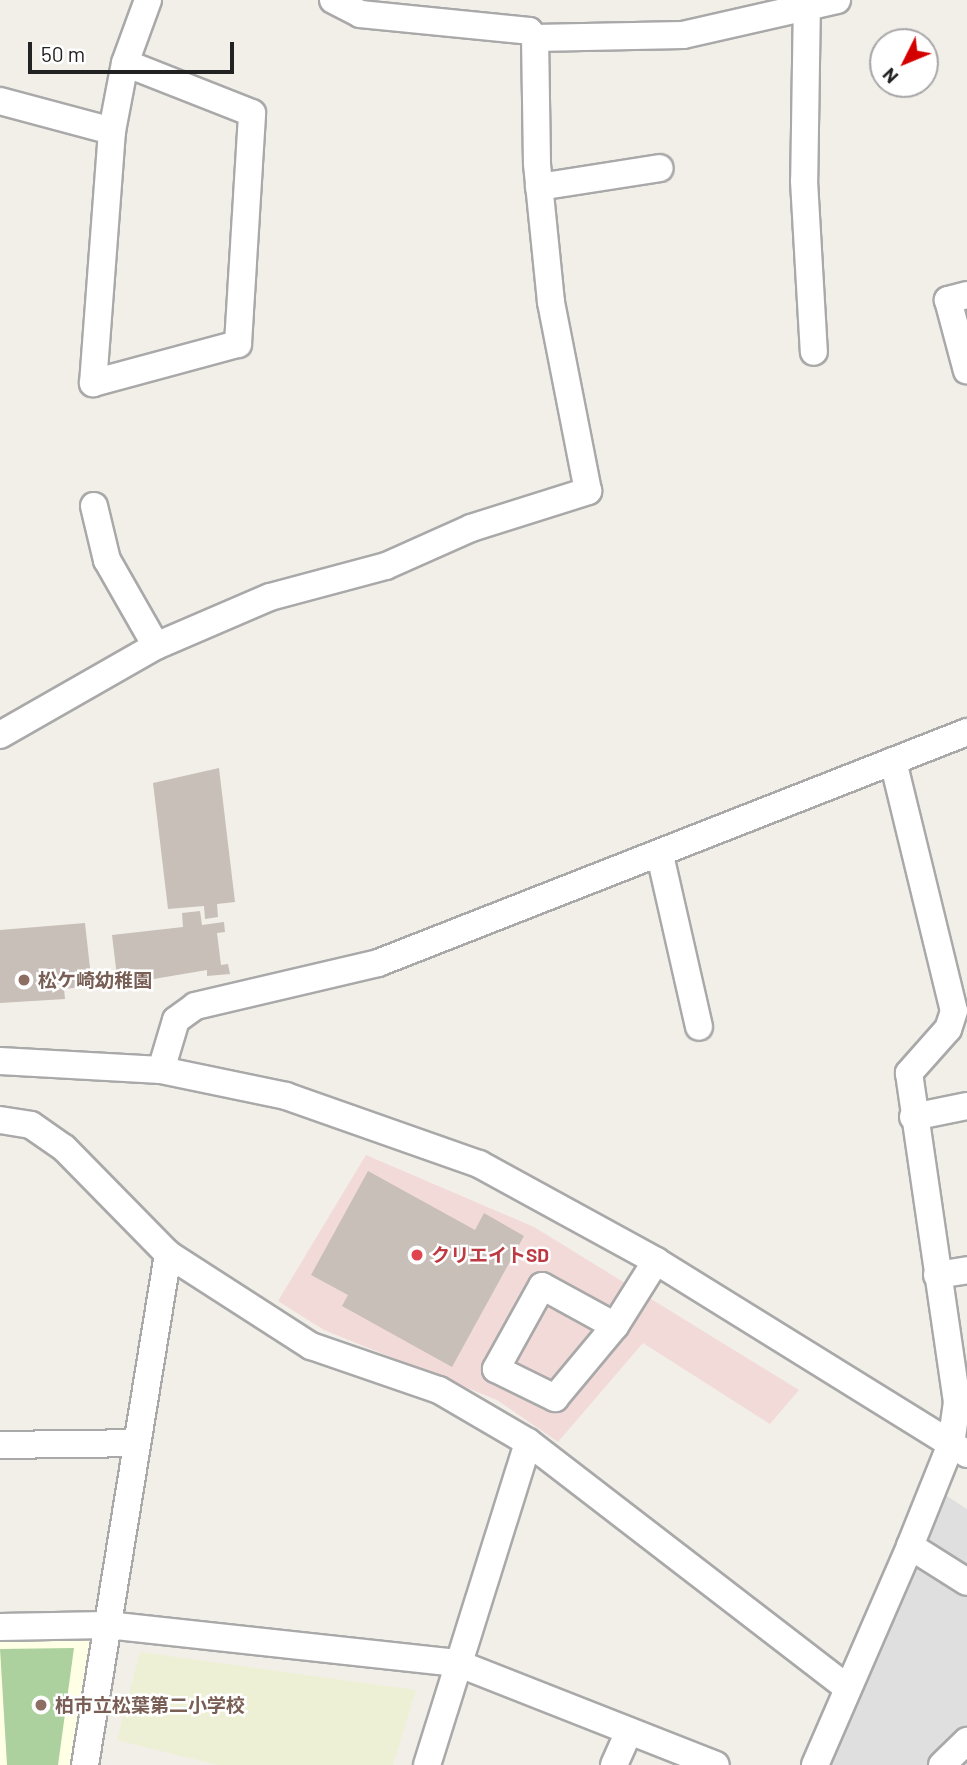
<!DOCTYPE html>
<meta charset="utf-8">
<style>
body{margin:0}
#map{position:relative;width:967px;height:1765px;overflow:hidden;background:#f2efe9;font-family:Barlow,"Noto Sans JP",sans-serif}
div>[style]{position:absolute}
.residential>*{inset:0;background:#e0dfdf}
.commercial>*{inset:0;background:#f2dad9}
.education>*{inset:0;background:#ffffe5}
.farmland>*{inset:0;background:#eef0d5}
.forest>*{inset:0;background:#add19e}
.building>*{inset:0;background:#c7bfb8}
.roads{filter:drop-shadow(2px 0 #a9a9a9) drop-shadow(-2px 0 #a9a9a9) drop-shadow(0 2px #a9a9a9) drop-shadow(0 -2px #a9a9a9)}
.minor>*{height:26px;margin:-13px;padding:0 13px;transform-origin:13px;border-radius:13px;background:#fff}
.dots>*{width:19px;height:19px;translate:-50% -50%;box-sizing:border-box;border:4px solid #fff;border-radius:50%}
span{translate:-50% -50%;white-space:nowrap;text-align:center;line-height:1.15;-webkit-text-stroke:5px #fff;paint-order:stroke}
.education-label{font-size:19px;color:#785e54;font-weight:700}
.left{translate:0 -50%;text-align:left}
.health-label{font-size:19px;color:#be3a42;font-weight:700}
.north{position:absolute;left:869px;top:28px;width:70px;height:70px;box-sizing:border-box;background:#fff;border:2px solid #a7a7a7;border-radius:50%;rotate:227deg;font-size:19px;font-weight:700;line-height:28px;text-align:center;color:#222}
.north::after{content:'';display:block;margin:auto;width:24px;height:32px;background:#d40000;clip-path:polygon(50% 0,100% 100%,50% 72%,0 100%)}
.scale{position:absolute;left:28px;top:42px;width:206px;height:32px;box-sizing:border-box;border:4px solid #222;border-top:0;padding-left:9px;font-size:21px;line-height:24px;white-space:nowrap;color:#222;-webkit-text-stroke:5px #fff;paint-order:stroke}
</style>
<div id="map">
<div class="residential">
<i style="clip-path:polygon(942px 1493px,967px 1509px,967px 1765px,829px 1765px)"></i>
</div>
<div class="commercial">
<i style="clip-path:polygon(366px 1155px,534px 1227px,799px 1390px,770px 1424px,643px 1343px,558px 1442px,497px 1400px,324px 1330px,278px 1301px)"></i>
</div>
<div class="education">
<i style="clip-path:polygon(82px 1634px,93px 1646px,70px 1765px,0 1765px,0 1636px)"></i>
</div>
<div class="farmland">
<i style="clip-path:polygon(140px 1652px,416px 1690px,393px 1765px,218px 1765px,117px 1740px)"></i>
</div>
<div class="forest">
<i style="clip-path:polygon(74px 1648px,58px 1765px,7px 1765px,0 1649px)"></i>
</div>
<div class="building">
<i style="clip-path:polygon(219px 768px,235px 902px,217px 904px,218px 917px,205px 919px,204px 906px,168px 909px,153px 783px)"></i>
<i style="clip-path:polygon(200px 911px,202px 925px,224px 922px,225px 932px,217px 933px,221px 965px,228px 964px,230px 974px,207px 976px,207px 970px,118px 985px,112px 935px,183px 927px,182px 913px)"></i>
<i style="clip-path:polygon(85px 923px,92px 986px,64px 989px,65px 999px,0 1003px,0 930px)"></i>
<i style="clip-path:polygon(368px 1171px,475px 1230px,484px 1213px,524px 1236px,452px 1367px,342px 1306px,348px 1295px,311px 1275px)"></i>
</div>
<div class="roads">
<div class="minor">
<i style="left:333px;top:0;width:30px;rotate:27deg"></i>
<i style="left:360px;top:14px;width:170px;rotate:5.7deg"></i>
<i style="left:529px;top:31px;width:9px;rotate:49deg"></i>
<i style="left:807px;top:0;width:181px;rotate:90.9deg"></i>
<i style="left:804px;top:181px;width:171px;rotate:86.7deg"></i>
<i style="left:0;top:101px;width:116px;rotate:15deg"></i>
<i style="left:112px;top:131px;width:253px;rotate:94.3deg"></i>
<i style="left:93px;top:383px;width:150px;rotate:-15.1deg"></i>
<i style="left:238px;top:344px;width:231px;rotate:-86.5deg"></i>
<i style="left:252px;top:113px;width:136px;rotate:-158.5deg"></i>
<i style="left:112px;top:131px;width:69px;rotate:-79.2deg"></i>
<i style="left:125px;top:63px;width:67px;rotate:-69.9deg"></i>
<i style="left:539px;top:187px;width:122px;rotate:-8.9deg"></i>
<i style="left:967px;top:295px;width:20px;rotate:165deg"></i>
<i style="left:948px;top:300px;width:73px;rotate:75deg"></i>
<i style="left:94px;top:506px;width:56px;rotate:76.5deg"></i>
<i style="left:107px;top:560px;width:99px;rotate:60.3deg"></i>
<i style="left:0;top:735px;width:180px;rotate:-29.7deg"></i>
<i style="left:156px;top:646px;width:124px;rotate:-23.3deg"></i>
<i style="left:270px;top:597px;width:120px;rotate:-15deg"></i>
<i style="left:386px;top:566px;width:93px;rotate:-24.1deg"></i>
<i style="left:471px;top:528px;width:123px;rotate:-17.5deg"></i>
<i style="left:588px;top:491px;width:193px;rotate:-101.1deg"></i>
<i style="left:551px;top:302px;width:140px;rotate:-95.8deg"></i>
<i style="left:537px;top:163px;width:125px;rotate:-90.9deg"></i>
<i style="left:535px;top:38px;width:148px;rotate:-1.2deg"></i>
<i style="left:683px;top:35px;width:158px;rotate:-12.8deg"></i>
<i style="left:893px;top:761px;width:257px;rotate:76.3deg"></i>
<i style="left:954px;top:1011px;width:19px;rotate:108deg"></i>
<i style="left:948px;top:1029px;width:59px;rotate:131.6deg"></i>
<i style="left:909px;top:1073px;width:332px;rotate:81.7deg"></i>
<i style="left:957px;top:1402px;width:42px;rotate:98.1deg"></i>
<i style="left:951px;top:1444px;width:110px;rotate:111.9deg"></i>
<i style="left:660px;top:855px;width:176px;rotate:77.2deg"></i>
<i style="left:0;top:1061px;width:161px;rotate:3.2deg"></i>
<i style="left:161px;top:1070px;width:128px;rotate:11.7deg"></i>
<i style="left:286px;top:1096px;width:205px;rotate:19.4deg"></i>
<i style="left:479px;top:1164px;width:202px;rotate:28.7deg"></i>
<i style="left:656px;top:1261px;width:366px;rotate:31.8deg"></i>
<i style="left:161px;top:1070px;width:52px;rotate:-73.3deg"></i>
<i style="left:176px;top:1020px;width:24px;rotate:-36deg"></i>
<i style="left:195px;top:1006px;width:188px;rotate:-13.2deg"></i>
<i style="left:378px;top:963px;width:633px;rotate:-21.41deg"></i>
<i style="left:913px;top:1117px;width:55px;rotate:-11.5deg"></i>
<i style="left:0;top:1120px;width:31px;rotate:9deg"></i>
<i style="left:31px;top:1125px;width:40px;rotate:34.9deg"></i>
<i style="left:64px;top:1148px;width:148px;rotate:45.5deg"></i>
<i style="left:168px;top:1254px;width:170px;rotate:32.8deg"></i>
<i style="left:311px;top:1346px;width:135px;rotate:19deg"></i>
<i style="left:439px;top:1390px;width:103px;rotate:30.3deg"></i>
<i style="left:528px;top:1442px;width:403px;rotate:37.6deg"></i>
<i style="left:937px;top:1275px;width:30px;rotate:-9deg"></i>
<i style="left:615px;top:1326px;width:83px;rotate:-151.3deg"></i>
<i style="left:542px;top:1286px;width:95px;rotate:119deg"></i>
<i style="left:496px;top:1369px;width:66px;rotate:26.2deg"></i>
<i style="left:555px;top:1398px;width:94px;rotate:-50.2deg"></i>
<i style="left:615px;top:1326px;width:77px;rotate:-57.8deg"></i>
<i style="left:0;top:1445px;width:137px;rotate:-0.8deg"></i>
<i style="left:0;top:1627px;width:107px;rotate:-1.1deg"></i>
<i style="left:107px;top:1625px;width:352px;rotate:6.2deg"></i>
<i style="left:457px;top:1663px;width:278px;rotate:21.5deg"></i>
<i style="left:85px;top:1765px;width:518px;rotate:-80.77deg"></i>
<i style="left:427px;top:1765px;width:338px;rotate:-72.6deg"></i>
<i style="left:614px;top:1765px;width:37px;rotate:-66deg"></i>
<i style="left:815px;top:1765px;width:239px;rotate:-66.5deg"></i>
<i style="left:910px;top:1546px;width:67px;rotate:32.3deg"></i>
<i style="left:942px;top:1765px;width:35px;rotate:-44deg"></i>
</div>
</div>
<div class="dots">
<i style="left:24px;top:980px;background:#8d6e63"></i>
<i style="left:417px;top:1255px;background:#e0444e"></i>
<i style="left:41px;top:1705px;background:#8d6e63"></i>
</div>
<div class="education-label">
<span class="left" style="left:38px;top:980px">松ケ崎幼稚園</span>
<span class="left" style="left:55px;top:1705px">柏市立松葉第二小学校</span>
</div>
<div class="health-label">
<span class="left" style="left:431px;top:1255px">クリエイトSD</span>
</div>
<div class="north">N</div>
<div class="scale">50 m</div>
</div>
